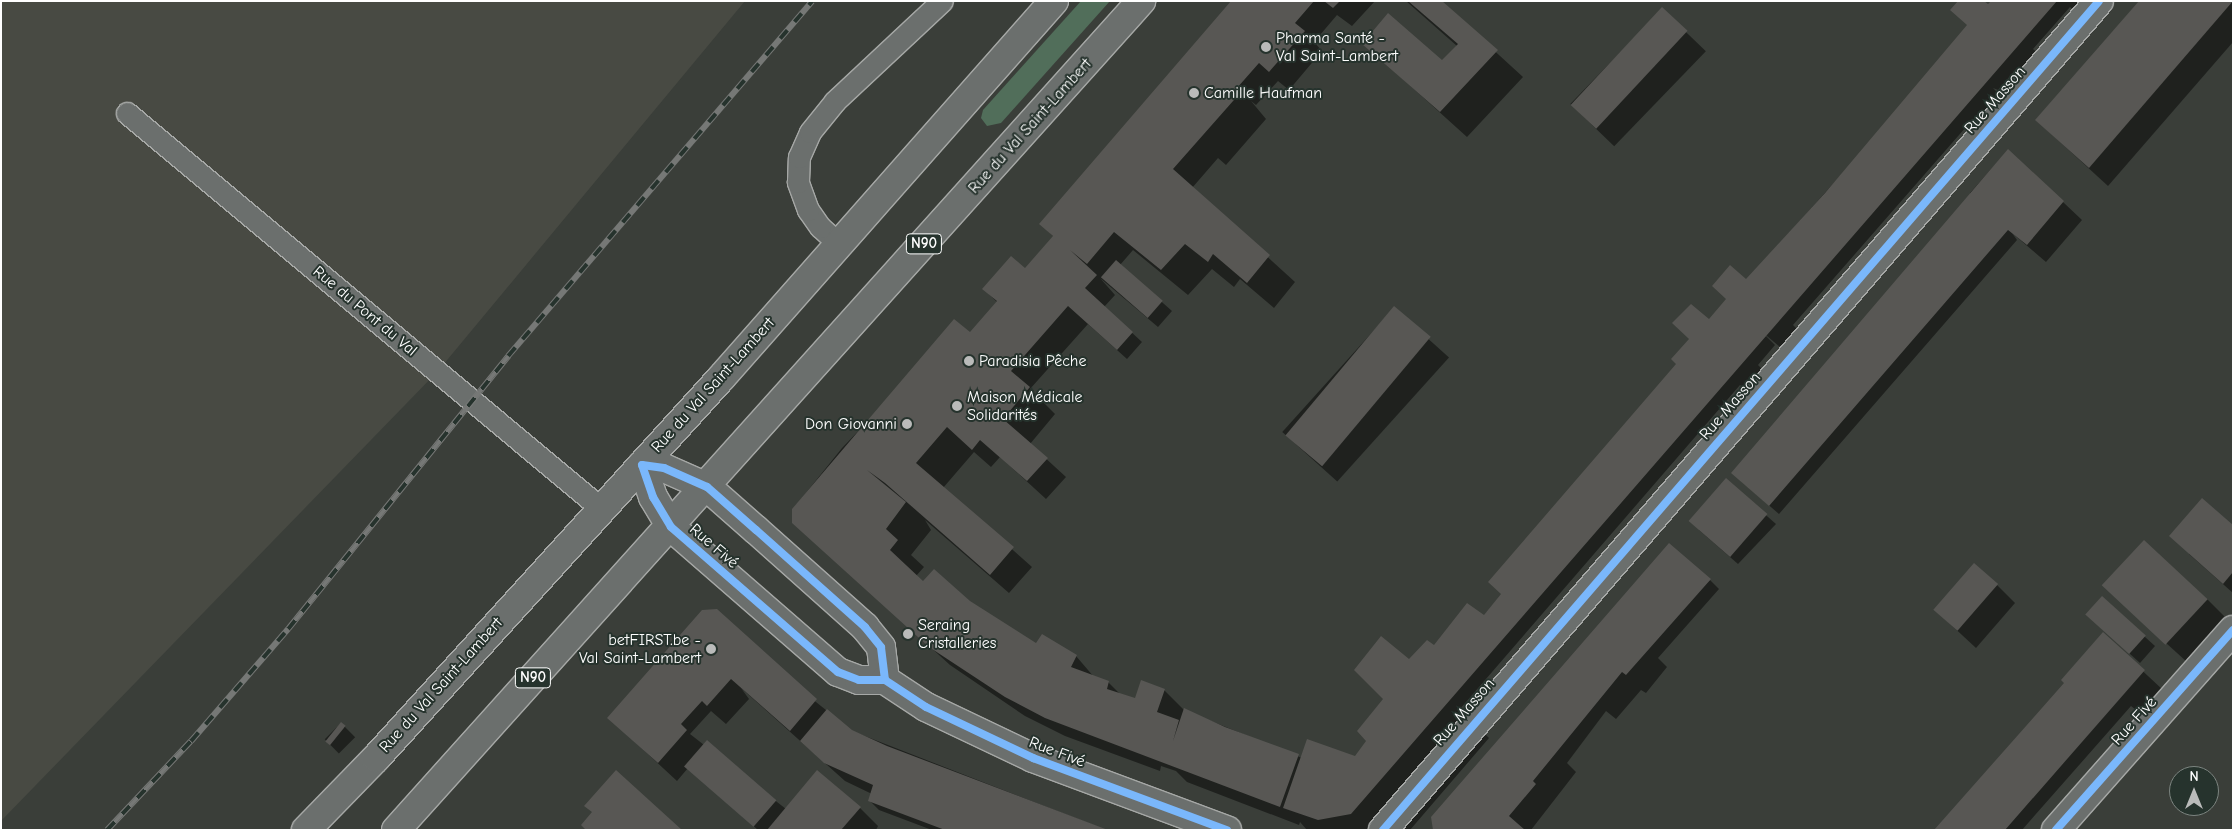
<!DOCTYPE html>
<meta charset="utf-8">
<style>
body{margin:0}
#map{position:relative;width:2234px;height:831px;overflow:hidden;background:#3a3e39;font-family:"Comic Neue",sans-serif}
div>[style]{position:absolute}
.built>*{inset:0;background:#484a43}
.green>*{inset:0;background:#516e5a}
.shadow>*{inset:0;background:#0007;transform-origin:0 0}
.building>*{inset:0;background:#585754;transform-origin:0 0}
.roads{filter:drop-shadow(1px 0 #a6a8a6) drop-shadow(-1px 0 #a6a8a6) drop-shadow(0 1px #a6a8a6) drop-shadow(0 -1px #a6a8a6)}
.service>*{height:21px;margin:-10.5px;padding:0 10.5px;transform-origin:10.5px;border-radius:10.5px;background:#6b6f6d}
.minor>*{height:28px;margin:-14px;padding:0 14px;transform-origin:14px;border-radius:14px;background:#6b6f6d}
.tertiary>*{height:28px;margin:-14px;padding:0 14px;transform-origin:14px;border-radius:14px;background:#6b6f6d}
.primary>*{height:28px;margin:-14px;padding:0 14px;transform-origin:14px;border-radius:14px;background:#6b6f6d}
.rail>*{height:5.5px;margin-top:-2.75px;transform-origin:0;background:repeating-linear-gradient(90deg,#26332d 0 11px,#767876 0 22px);box-sizing:border-box;border-block:1px solid #767876}
.cycleway>*{height:8px;margin:-4px;padding:0 4px;transform-origin:4px;border-radius:4px;background:#7ab7fb}
.dots>*{width:14px;height:14px;translate:-50% -50%;box-sizing:border-box;border:2px solid #26332d;border-radius:50%}
span{translate:-50% -50%;white-space:nowrap;text-align:center;line-height:1.15;-webkit-text-stroke:4px #26332d;paint-order:stroke}
.shield-label span{padding:1px 4px;background:#26332d;border:1px solid;border-radius:4px;-webkit-text-stroke-width:0}
.shield-label{font-size:15px;color:#fff;font-weight:700}
.poi-label{font-size:16px;color:#fff}
.left{translate:0 -50%;text-align:left}
.right{translate:-100% -50%;text-align:right}
.street-label{font-size:16px;color:#fff}
.frame{position:absolute;inset:0;border:2px solid #fff;pointer-events:none}
.north{position:absolute;left:2169px;top:766px;width:50px;height:50px;box-sizing:border-box;background:#26332d;border:1px solid #7d8581;border-radius:50%;rotate:0deg;font-size:14px;font-weight:700;line-height:20px;text-align:center;color:#fff}
.north::after{content:'';display:block;margin:auto;width:18px;height:22px;background:#babbba;clip-path:polygon(50% 0,100% 100%,50% 72%,0 100%)}
</style>
<div id="map">
<div class="built">
<i style="clip-path:polygon(1px 1px,745px 1px,438px 371px,1px 821px)"></i>
</div>
<div class="green">
<i style="clip-path:polygon(1081px 1px,1110px 1px,1001px 123px,987px 126px,981px 118px,983px 110px)"></i>
</div>
<div class="shadow">
<i style="clip-path:polygon(1232px 1px,1375px 1px,1352px 26px,1337px 15px,1314px 42px,1322px 51px,1289px 90px,1278px 81px,1256px 105px,1251px 101px,1266px 119px,1226px 165px,1218px 158px,1192px 188px,1295px 282px,1274px 308px,1240px 279px,1234px 287px,1212px 269px,1188px 295px,1133px 250px,1120px 265px,1172px 311px,1158px 327px,1100px 278px,1115px 295px,1104px 307px,1142px 342px,1127px 359px,1088px 324px,1030px 389px,1055px 414px,1030px 444px,1066px 477px,1046px 499px,1000px 457px,991px 467px,974px 452px,943px 488px,1032px 567px,1009px 593px,925px 520px,931px 530px,911px 555px,924px 567px,916px 576px,923px 583px,969px 602px,1036px 645px,1076px 656px,1094px 677px,1108px 682px,1121px 695px,1135px 700px,1164px 690px,1184px 710px,1302px 758px,1355px 757px,1441px 691px,1435px 646px,1484px 616px,1717px 328px,1756px 290px,1748px 279px,1864px 149px,1968px 25px,2018px 34px,1993px 1px,2092px 1px,2079px 15px,2070px 7px,2033px 49px,2043px 58px,2027px 77px,2017px 68px,1998px 90px,1993px 88px,2006px 101px,1983px 128px,1973px 119px,1793px 325px,1802px 334px,1786px 352px,1761px 331px,1775px 345px,1758px 365px,1767px 374px,1750px 394px,1740px 385px,1460px 709px,1489px 738px,1410px 830px,1307px 830px,1300px 822px,1299px 825px,1187px 782px,1176px 771px,1161px 766px,1160px 771px,1065px 736px,1025px 716px,950px 665px,793px 522px,793px 509px,842px 448px,868px 421px,970px 334px,997px 302px,984px 289px,1025px 269px,1054px 237px,1041px 224px)"></i>
<i style="clip-path:polygon(1406px 1px,1440px 1px,1523px 77px,1467px 137px,1364px 44px,1442px 62px,1457px 46px)"></i>
<i style="clip-path:polygon(2233px 1px,2233px 42px,2108px 186px,2036px 120px)"></i>
<i style="left:1662px;top:9px;width:61px;height:132px;rotate:44deg"></i>
<i style="clip-path:polygon(2008px 150px,2082px 220px,2046px 262px,2012px 233px,2017px 240px,1779px 514px,1742px 482px,1983px 207px,1970px 193px)"></i>
<i style="left:1394px;top:308px;width:74px;height:167px;rotate:42deg"></i>
<i style="clip-path:polygon(1726px 480px,1776px 524px,1738px 564px,1699px 530px)"></i>
<i style="clip-path:polygon(2233px 526px,2233px 593px,2189px 554px)"></i>
<i style="clip-path:polygon(1710px 580px,1719px 589px,1658px 658px,1667px 667px,1646px 693px,1641px 690px,1616px 719px,1606px 711px,1567px 763px,1576px 772px,1531px 830px,1435px 830px)"></i>
<i style="clip-path:polygon(1997px 585px,2015px 603px,1976px 648px,1934px 609px)"></i>
<i style="clip-path:polygon(2207px 599px,2226px 618px,2187px 662px,2123px 604px)"></i>
<i style="clip-path:polygon(703px 611px,852px 731px,1106px 830px,932px 830px,879px 810px,870px 801px,872px 794px,845px 781px,741px 688px,749px 699px,726px 724px,711px 711px,690px 734px,786px 809px,860px 808px,878px 826px,876px 830px,758px 830px,688px 768px,677px 781px,609px 718px)"></i>
<i style="clip-path:polygon(2097px 624px,2145px 637px,2155px 646px,2140px 663px)"></i>
<i style="clip-path:polygon(2103px 634px,2163px 690px,2141px 714px,2131px 706px,2022px 830px,1935px 830px,2066px 683px)"></i>
<i style="left:341px;top:723px;width:20px;height:23px;rotate:45deg"></i>
</div>
<div class="building">
<i style="clip-path:polygon(1231px 1px,1314px 1px,1295px 23px,1305px 31px,1269px 72px,1259px 63px,1237px 88px,1241px 92px,1173px 169px,1270px 255px,1247px 283px,1213px 254px,1208px 262px,1185px 244px,1161px 270px,1114px 232px,1087px 264px,1070px 250px,1097px 275px,1085px 288px,1133px 332px,1117px 350px,1068px 306px,1011px 371px,1030px 387px,1003px 419px,1048px 458px,1027px 481px,980px 440px,972px 450px,947px 427px,916px 463px,1014px 547px,990px 575px,885px 483px,867px 470px,906px 502px,886px 529px,898px 540px,890px 550px,923px 581px,934px 569px,970px 601px,1036px 643px,1042px 634px,1077px 655px,1071px 667px,1109px 681px,1107px 689px,1135px 698px,1141px 680px,1165px 689px,1157px 712px,1179px 720px,1173px 741px,1184px 708px,1225px 727px,1299px 754px,1280px 807px,1045px 718px,1005px 697px,929px 647px,792px 523px,792px 509px,954px 319px,970px 332px,997px 301px,982px 289px,1011px 256px,1025px 268px,1053px 236px,1039px 224px)"></i>
<i style="clip-path:polygon(1324px 1px,1340px 1px,1333px 8px)"></i>
<i style="clip-path:polygon(1408px 1px,1442px 1px,1498px 50px,1440px 112px,1362px 44px,1388px 13px,1442px 60px,1458px 44px)"></i>
<i style="clip-path:polygon(1958px 1px,1984px 1px,1988px 4px,1991px 1px,2057px 1px,1351px 814px,1318px 820px,1283px 808px,1307px 739px,1355px 756px,1366px 741px,1357px 731px,1383px 699px,1354px 670px,1381px 636px,1409px 659px,1427px 640px,1434px 645px,1467px 603px,1484px 615px,1501px 594px,1488px 582px,1676px 364px,1671px 359px,1689px 339px,1672px 323px,1691px 304px,1709px 319px,1726px 299px,1712px 286px,1730px 265px,1746px 279px,1825px 193px,1967px 25px,1950px 10px)"></i>
<i style="clip-path:polygon(2139px 1px,2233px 1px,2089px 168px,2035px 120px)"></i>
<i style="left:1662px;top:7px;width:35px;height:134px;rotate:43deg"></i>
<i style="clip-path:polygon(2008px 149px,2064px 201px,2027px 245px,2008px 230px,1769px 506px,1731px 473px)"></i>
<i style="left:1116px;top:260px;width:62px;height:23px;rotate:41deg"></i>
<i style="left:1394px;top:306px;width:48px;height:169px;rotate:40deg"></i>
<i style="left:1726px;top:478px;width:55px;height:57px;rotate:41deg"></i>
<i style="clip-path:polygon(2202px 498px,2233px 525px,2233px 572px,2223px 584px,2169px 536px)"></i>
<i style="left:2144px;top:540px;width:87px;height:62px;rotate:43deg"></i>
<i style="clip-path:polygon(1669px 543px,1711px 579px,1626px 675px,1622px 672px,1533px 781px,1536px 784px,1509px 816px,1525px 830px,1433px 830px,1431px 817px)"></i>
<i style="left:1974px;top:563px;width:32px;height:62px;rotate:41deg"></i>
<i style="left:2102px;top:596px;width:59px;height:25px;rotate:42deg"></i>
<i style="clip-path:polygon(717px 609px,817px 699px,790px 731px,731px 679px,707px 706px,702px 701px,681px 724px,687px 730px,658px 763px,607px 718px,702px 610px)"></i>
<i style="clip-path:polygon(2103px 632px,2145px 670px,2005px 830px,1934px 830px,2064px 683px,2061px 680px)"></i>
<i style="clip-path:polygon(827px 709px,852px 730px,887px 746px,1108px 830px,945px 830px,868px 801px,873px 785px,824px 763px,800px 741px)"></i>
<i style="left:341px;top:722px;width:6px;height:25px;rotate:39deg"></i>
<i style="left:707px;top:740px;width:92px;height:35px;rotate:41deg"></i>
<i style="clip-path:polygon(616px 770px,682px 830px,586px 830px,581px 825px,592px 812px,584px 806px)"></i>
<i style="clip-path:polygon(817px 770px,861px 807px,841px 830px,767px 830px)"></i>
</div>
<div class="roads">
<div class="service">
<i style="left:127px;top:113px;width:618px;rotate:39.82deg"></i>
<i style="left:839px;top:244px;width:25px;rotate:-138deg"></i>
<i style="left:820px;top:227px;width:21px;rotate:-125deg"></i>
<i style="left:808px;top:210px;width:30px;rotate:-110deg"></i>
<i style="left:798px;top:182px;width:25px;rotate:-88deg"></i>
<i style="left:799px;top:157px;width:27px;rotate:-66deg"></i>
<i style="left:810px;top:132px;width:40px;rotate:-51deg"></i>
<i style="left:835px;top:101px;width:146px;rotate:-43.1deg"></i>
</div>
<div class="minor">
<i style="left:1383px;top:830px;width:1095px;rotate:-49.18deg"></i>
</div>
<div class="tertiary">
<i style="left:885px;top:680px;width:33px;rotate:-97deg"></i>
<i style="left:881px;top:647px;width:26px;rotate:-129deg"></i>
<i style="left:865px;top:627px;width:146px;rotate:-138.3deg"></i>
<i style="left:756px;top:530px;width:65px;rotate:-138.7deg"></i>
<i style="left:707px;top:487px;width:47px;rotate:-156.2deg"></i>
<i style="left:664px;top:468px;width:22px;rotate:-172deg"></i>
<i style="left:642px;top:465px;width:34px;rotate:71deg"></i>
<i style="left:653px;top:497px;width:35px;rotate:59deg"></i>
<i style="left:671px;top:527px;width:221px;rotate:41deg"></i>
<i style="left:838px;top:672px;width:22px;rotate:21deg"></i>
<i style="left:859px;top:680px;width:26px"></i>
<i style="left:885px;top:680px;width:49px;rotate:33.4deg"></i>
<i style="left:926px;top:707px;width:119px;rotate:25.5deg"></i>
<i style="left:1033px;top:758px;width:207px;rotate:20.4deg"></i>
<i style="left:2056px;top:830px;width:267px;rotate:-48.5deg"></i>
</div>
<div class="primary">
<i style="left:306px;top:830px;width:100px;rotate:-45.8deg"></i>
<i style="left:376px;top:758px;width:513px;rotate:-47.76deg"></i>
<i style="left:721px;top:378px;width:503px;rotate:-48.55deg"></i>
<i style="left:396px;top:830px;width:1115px;rotate:-48.05deg"></i>
</div>
</div>
<div class="rail">
<i style="left:107px;top:830px;width:122px;rotate:-46.7deg"></i>
<i style="left:191px;top:741px;width:148px;rotate:-49.1deg"></i>
<i style="left:288px;top:629px;width:351px;rotate:-51.1deg"></i>
<i style="left:508px;top:356px;width:467px;rotate:-49.4deg"></i>
</div>
<div class="cycleway">
<i style="left:885px;top:680px;width:33px;rotate:-97deg"></i>
<i style="left:881px;top:647px;width:26px;rotate:-129deg"></i>
<i style="left:865px;top:627px;width:146px;rotate:-138.3deg"></i>
<i style="left:756px;top:530px;width:65px;rotate:-138.7deg"></i>
<i style="left:707px;top:487px;width:47px;rotate:-156.2deg"></i>
<i style="left:664px;top:468px;width:22px;rotate:-172deg"></i>
<i style="left:642px;top:465px;width:34px;rotate:71deg"></i>
<i style="left:653px;top:497px;width:35px;rotate:59deg"></i>
<i style="left:671px;top:527px;width:221px;rotate:41deg"></i>
<i style="left:838px;top:672px;width:22px;rotate:21deg"></i>
<i style="left:859px;top:680px;width:26px"></i>
<i style="left:885px;top:680px;width:49px;rotate:33.4deg"></i>
<i style="left:926px;top:707px;width:119px;rotate:25.5deg"></i>
<i style="left:1033px;top:758px;width:207px;rotate:20.4deg"></i>
<i style="left:1383px;top:830px;width:1095px;rotate:-49.18deg"></i>
<i style="left:2056px;top:830px;width:267px;rotate:-48.5deg"></i>
</div>
<div class="dots">
<i style="left:1266px;top:47px;background:#babbba"></i>
<i style="left:1194px;top:93px;background:#babbba"></i>
<i style="left:969px;top:361px;background:#babbba"></i>
<i style="left:957px;top:406px;background:#babbba"></i>
<i style="left:907px;top:424px;background:#babbba"></i>
<i style="left:908px;top:634px;background:#babbba"></i>
<i style="left:711px;top:649px;background:#babbba"></i>
</div>
<div class="shield-label">
<span style="left:924px;top:244px">N90</span>
<span style="left:533px;top:678px">N90</span>
</div>
<div class="poi-label">
<span class="left" style="left:1276px;top:47px">Pharma Santé -<br>Val Saint-Lambert</span>
<span class="left" style="left:1204px;top:93px">Camille Haufman</span>
<span class="left" style="left:979px;top:361px">Paradisia Pêche</span>
<span class="left" style="left:967px;top:406px">Maison Médicale<br>Solidarités</span>
<span class="right" style="left:897px;top:424px">Don Giovanni</span>
<span class="left" style="left:918px;top:634px">Seraing<br>Cristalleries</span>
<span class="right" style="left:701px;top:649px">betFIRST.be -<br>Val Saint-Lambert</span>
</div>
<div class="street-label">
<span style="left:1995px;top:100px;rotate:-49deg">Rue Masson</span>
<span style="left:1030px;top:126px;rotate:-48deg">Rue du Val Saint-Lambert</span>
<span style="left:365px;top:311px;rotate:40deg">Rue du Pont du Val</span>
<span style="left:713px;top:385px;rotate:-48deg">Rue du Val Saint-Lambert</span>
<span style="left:1730px;top:406px;rotate:-49deg">Rue Masson</span>
<span style="left:714px;top:546px;rotate:41deg">Rue Fivé</span>
<span style="left:441px;top:685px;rotate:-48deg">Rue du Val Saint-Lambert</span>
<span style="left:1464px;top:712px;rotate:-49deg">Rue Masson</span>
<span style="left:2134px;top:721px;rotate:-48deg">Rue Fivé</span>
<span style="left:1057px;top:752px;rotate:21deg">Rue Fivé</span>
</div>
<div class="frame"></div>
<div class="north">N</div>
</div>
